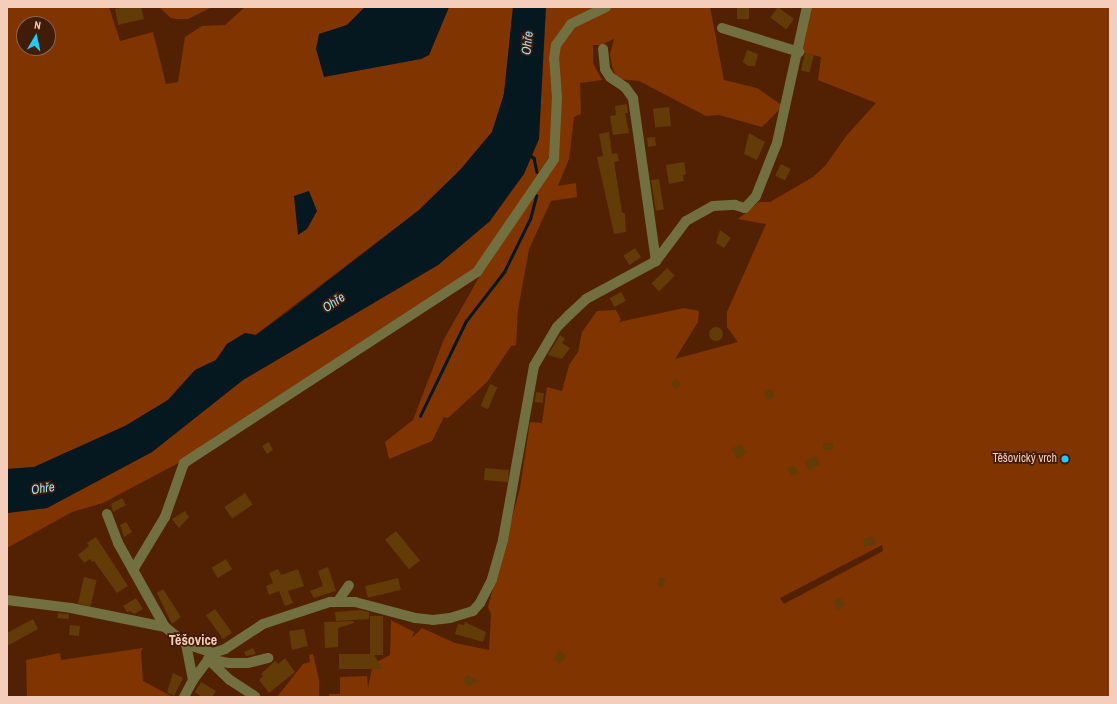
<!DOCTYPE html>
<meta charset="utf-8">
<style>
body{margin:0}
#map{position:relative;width:1117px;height:704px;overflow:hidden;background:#522104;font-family:"Archivo Narrow",sans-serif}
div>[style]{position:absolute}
.green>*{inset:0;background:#803400}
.water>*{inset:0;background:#051820}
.stream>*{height:2.5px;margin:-1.25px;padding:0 1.25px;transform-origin:1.25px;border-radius:1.25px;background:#051820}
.building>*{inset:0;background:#633b06;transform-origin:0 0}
.round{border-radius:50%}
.minor>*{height:10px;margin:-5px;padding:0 5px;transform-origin:5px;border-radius:5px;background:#727040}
.dots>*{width:11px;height:11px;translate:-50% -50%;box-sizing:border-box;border:2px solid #401c09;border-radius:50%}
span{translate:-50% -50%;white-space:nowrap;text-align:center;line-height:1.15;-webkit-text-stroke:3.5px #401c09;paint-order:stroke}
.poi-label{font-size:12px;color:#f5cebb}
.right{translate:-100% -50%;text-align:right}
.water-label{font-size:13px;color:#a1dff9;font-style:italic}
.quarter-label{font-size:14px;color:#f5cebb;font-weight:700}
.frame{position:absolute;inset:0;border:8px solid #f5cebb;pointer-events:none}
.north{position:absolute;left:16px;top:16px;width:40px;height:40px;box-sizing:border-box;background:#401c09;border:1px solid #886350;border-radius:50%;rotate:9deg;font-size:11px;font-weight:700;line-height:16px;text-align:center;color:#f5cebb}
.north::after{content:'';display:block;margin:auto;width:14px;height:18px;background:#24c9fe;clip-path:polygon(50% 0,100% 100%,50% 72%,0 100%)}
</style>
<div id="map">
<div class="green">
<i style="clip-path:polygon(evenodd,7px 7px,109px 7px,120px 41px,153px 32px,166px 84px,178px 82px,185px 37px,202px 26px,225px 25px,245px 7px,365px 7px,347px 25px,319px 34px,421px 59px,429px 55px,449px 7px,513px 7px,504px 94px,492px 132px,460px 170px,419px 210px,255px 335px,245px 333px,227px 344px,216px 360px,195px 370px,168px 400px,125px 426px,34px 467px,7px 469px,7px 7px,24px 24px,48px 24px,48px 48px,24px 48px,24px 24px)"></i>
<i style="clip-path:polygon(159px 7px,212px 7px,188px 19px,178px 19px,171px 18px)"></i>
<i style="clip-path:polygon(546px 7px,710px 7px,724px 80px,757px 88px,783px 106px,762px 127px,719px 115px,706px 116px,639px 81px,617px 79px,612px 66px,610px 54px,614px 39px,601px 45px,593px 45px,593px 63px,602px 80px,580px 83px,581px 114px,574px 117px,569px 159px,558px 186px,576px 183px,577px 197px,551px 201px,529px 249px,518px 310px,516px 345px,511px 346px,487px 382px,448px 418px,444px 417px,432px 441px,389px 459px,385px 442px,413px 420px,444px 339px,482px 272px,556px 162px,560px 100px,559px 49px,554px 40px,551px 154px,473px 271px,213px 438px,184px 460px,103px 503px,72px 512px,7px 548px,7px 513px,47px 508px,152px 452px,243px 380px,438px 265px,490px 221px)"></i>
<i style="clip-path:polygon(evenodd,810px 7px,1110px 7px,1110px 697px,329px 697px,329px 694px,340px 694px,340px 677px,367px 676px,368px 688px,373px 664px,390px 655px,391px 620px,414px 632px,412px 638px,422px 628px,455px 643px,489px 650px,491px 614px,488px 607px,520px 488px,530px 422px,542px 423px,547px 387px,562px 391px,569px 365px,578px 352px,582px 332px,597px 311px,616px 310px,621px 320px,619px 322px,684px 308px,699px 311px,698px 322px,675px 359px,738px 342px,727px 327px,727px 312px,766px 224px,738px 219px,759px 202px,770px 202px,813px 177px,825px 166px,847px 135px,876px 103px,818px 80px,821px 57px,801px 52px,810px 7px,882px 545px,883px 551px,784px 604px,780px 598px,882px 545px)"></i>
<i style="clip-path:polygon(143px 648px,141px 652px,143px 681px,173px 697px,27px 697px,26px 660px,60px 653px,61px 660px)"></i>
<i style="clip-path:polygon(313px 654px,319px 680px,319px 697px,277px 697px,303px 664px,310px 662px,309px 655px)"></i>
</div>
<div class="water">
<i style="clip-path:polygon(365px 7px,449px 7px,429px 55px,421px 59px,324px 77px,316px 49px,319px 34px,347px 25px)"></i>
<i style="clip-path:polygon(513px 7px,546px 7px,539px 139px,524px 174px,490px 221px,438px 265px,243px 380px,152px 452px,47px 508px,7px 513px,7px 469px,34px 467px,125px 426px,168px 400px,195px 370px,216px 360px,227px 344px,245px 333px,256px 335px,289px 311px,419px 210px,460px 170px,492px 132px,504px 94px)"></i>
<i style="clip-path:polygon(309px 191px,317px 211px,307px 229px,298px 235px,294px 196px)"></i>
</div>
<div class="stream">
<i style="left:530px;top:155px;width:5px;rotate:37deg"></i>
<i style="left:534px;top:158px;width:14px;rotate:78deg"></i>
<i style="left:420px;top:416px;width:106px;rotate:-64.2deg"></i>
<i style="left:466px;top:321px;width:62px;rotate:-52.2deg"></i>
<i style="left:504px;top:272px;width:59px;rotate:-63.9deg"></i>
<i style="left:530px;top:219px;width:24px;rotate:-75deg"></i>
</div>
<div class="building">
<i style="clip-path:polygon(126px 7px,141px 7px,144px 19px,118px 25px,115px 9px)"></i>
<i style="left:737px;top:7px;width:12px;height:12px"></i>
<i style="left:778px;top:7px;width:20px;height:13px;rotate:37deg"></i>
<i style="clip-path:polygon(747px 50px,758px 54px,755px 66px,748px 66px,743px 62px)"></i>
<i style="left:805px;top:53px;width:9px;height:18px;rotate:13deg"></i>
<i style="clip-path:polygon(627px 104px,628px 113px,625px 113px,629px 133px,613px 135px,610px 116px,616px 115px,615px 106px)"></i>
<i style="left:669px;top:107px;width:19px;height:16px;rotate:84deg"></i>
<i style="clip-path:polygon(609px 132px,612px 154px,617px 153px,619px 161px,614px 162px,622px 212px,625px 214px,626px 232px,614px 234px,597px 157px,603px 156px,599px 134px)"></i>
<i style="clip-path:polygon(749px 133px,765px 142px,757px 160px,744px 154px)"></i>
<i style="left:655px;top:137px;width:9px;height:8px;rotate:84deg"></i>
<i style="clip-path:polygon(684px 162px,686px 174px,683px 175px,684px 181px,669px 184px,666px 165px)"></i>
<i style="left:781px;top:164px;width:11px;height:13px;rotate:27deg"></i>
<i style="left:659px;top:179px;width:31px;height:8px;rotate:81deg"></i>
<i style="clip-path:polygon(720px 230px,731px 238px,724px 248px,716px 243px)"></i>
<i style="left:635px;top:248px;width:11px;height:14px;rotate:56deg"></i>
<i style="left:667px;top:268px;width:11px;height:22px;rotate:45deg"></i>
<i style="left:621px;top:292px;width:10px;height:13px;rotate:61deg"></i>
<i class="round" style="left:709px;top:327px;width:14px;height:14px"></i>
<i style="clip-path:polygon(560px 335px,565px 339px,562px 343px,570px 348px,562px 359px,548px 355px)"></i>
<i style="left:676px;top:379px;width:7px;height:7px;rotate:45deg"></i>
<i style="left:490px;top:384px;width:8px;height:24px;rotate:23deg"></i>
<i style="clip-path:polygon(771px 389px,775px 396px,768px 400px,764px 392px)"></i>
<i style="left:536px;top:392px;width:8px;height:10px;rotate:7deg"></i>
<i style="clip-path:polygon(269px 442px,273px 450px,267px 454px,262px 446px)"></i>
<i style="left:823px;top:443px;width:10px;height:7px"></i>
<i style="clip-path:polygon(741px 444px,746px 453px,737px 459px,731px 449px)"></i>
<i style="left:816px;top:456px;width:9px;height:13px;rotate:63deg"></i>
<i style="left:794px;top:465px;width:8px;height:8px;rotate:60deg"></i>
<i style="left:485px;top:468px;width:24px;height:12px;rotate:5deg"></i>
<i style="left:245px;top:493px;width:14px;height:25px;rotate:56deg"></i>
<i style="clip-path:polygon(122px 498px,126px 505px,113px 512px,111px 504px)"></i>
<i style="clip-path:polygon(185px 511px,189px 517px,179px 528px,172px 519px)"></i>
<i style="clip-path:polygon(126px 522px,132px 532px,124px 537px,120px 525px)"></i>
<i style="left:396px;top:531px;width:38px;height:14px;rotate:51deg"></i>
<i style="clip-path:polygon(871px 536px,876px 544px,865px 547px,863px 539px)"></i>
<i style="clip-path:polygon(96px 537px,128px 586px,117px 593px,94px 561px,92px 562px,90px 559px,84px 563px,78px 555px,89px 546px,87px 543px)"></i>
<i style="left:226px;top:559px;width:12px;height:17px;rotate:59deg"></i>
<i style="clip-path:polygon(328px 567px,336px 591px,314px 598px,310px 591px,323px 586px,318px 571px)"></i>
<i style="clip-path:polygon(278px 569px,281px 575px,298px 569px,304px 586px,288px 591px,293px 603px,285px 606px,279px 591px,269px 595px,266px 586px,273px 583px,269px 573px)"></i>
<i style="left:84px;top:577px;width:13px;height:27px;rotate:13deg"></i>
<i style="left:660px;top:577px;width:6px;height:9px;rotate:18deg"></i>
<i style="left:398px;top:578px;width:12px;height:34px;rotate:76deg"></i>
<i style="clip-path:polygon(163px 589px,181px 617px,172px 624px,157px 593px)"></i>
<i style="clip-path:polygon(840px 597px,845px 606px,837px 610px,833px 602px)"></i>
<i style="clip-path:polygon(136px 598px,143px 609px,134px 614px,130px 611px,127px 612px,123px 606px)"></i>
<i style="left:215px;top:609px;width:29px;height:11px;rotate:54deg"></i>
<i style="clip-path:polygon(360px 610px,369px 612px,369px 619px,336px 621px,335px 612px)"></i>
<i style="left:58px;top:613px;width:11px;height:5px;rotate:5deg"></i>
<i style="clip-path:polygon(370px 616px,383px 616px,383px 655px,374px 655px,383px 669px,339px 669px,339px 654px,370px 654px)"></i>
<i style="clip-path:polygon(33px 619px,38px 629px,7px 646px,7px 633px)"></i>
<i style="clip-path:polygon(353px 621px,354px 623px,338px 628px,338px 647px,325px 648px,324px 622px)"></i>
<i style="clip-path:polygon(465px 622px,486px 632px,483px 642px,455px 634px,458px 624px,464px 625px)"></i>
<i style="left:70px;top:625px;width:10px;height:10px;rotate:6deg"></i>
<i style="clip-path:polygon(304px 629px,308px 646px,292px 650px,289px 631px)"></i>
<i style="clip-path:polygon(253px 648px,256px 654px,246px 656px,244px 652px)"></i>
<i style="left:560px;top:651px;width:8px;height:10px;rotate:40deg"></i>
<i style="clip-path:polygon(285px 658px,295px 672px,269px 693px,259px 680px,263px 676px,261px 674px,275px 661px,278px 664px)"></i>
<i style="clip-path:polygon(173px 673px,183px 678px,174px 696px,167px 692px)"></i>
<i style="clip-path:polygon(468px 675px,479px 681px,467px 687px,463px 678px)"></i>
<i style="clip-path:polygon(201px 682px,216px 691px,212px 697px,202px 697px,195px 692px)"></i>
</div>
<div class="minor">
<i style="left:722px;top:28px;width:81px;rotate:17.3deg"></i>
<i style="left:603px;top:49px;width:20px;rotate:84deg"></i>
<i style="left:605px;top:69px;width:9px;rotate:58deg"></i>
<i style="left:610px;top:77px;width:18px;rotate:34deg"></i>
<i style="left:625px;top:87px;width:14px;rotate:54deg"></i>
<i style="left:633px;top:98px;width:165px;rotate:82deg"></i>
<i style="left:107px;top:514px;width:31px;rotate:69deg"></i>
<i style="left:118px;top:543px;width:96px;rotate:60.8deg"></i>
<i style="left:165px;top:627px;width:27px;rotate:39deg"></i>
<i style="left:186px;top:644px;width:28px;rotate:18deg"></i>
<i style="left:133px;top:570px;width:62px;rotate:-58.9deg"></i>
<i style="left:165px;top:517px;width:57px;rotate:-70.6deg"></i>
<i style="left:184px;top:463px;width:350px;rotate:-33.1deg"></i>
<i style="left:477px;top:272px;width:137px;rotate:-55.7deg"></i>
<i style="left:554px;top:159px;width:61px;rotate:-87.2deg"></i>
<i style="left:557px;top:98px;width:39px;rotate:-94deg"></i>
<i style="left:554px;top:59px;width:14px;rotate:-82deg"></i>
<i style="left:556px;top:45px;width:26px;rotate:-54deg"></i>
<i style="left:571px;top:24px;width:39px;rotate:-26deg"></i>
<i style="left:7px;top:600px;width:64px;rotate:7.1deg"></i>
<i style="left:71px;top:608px;width:96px;rotate:11.4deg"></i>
<i style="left:338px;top:601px;width:19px;rotate:-55deg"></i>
<i style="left:186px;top:644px;width:37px;rotate:79deg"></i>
<i style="left:208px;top:659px;width:21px;rotate:11deg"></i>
<i style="left:229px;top:663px;width:19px"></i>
<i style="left:248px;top:663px;width:21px;rotate:-14deg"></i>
<i style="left:208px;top:659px;width:30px;rotate:44deg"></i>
<i style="left:230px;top:680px;width:30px;rotate:33deg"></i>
<i style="left:184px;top:697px;width:19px;rotate:-62deg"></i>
<i style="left:193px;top:680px;width:34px;rotate:-53deg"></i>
<i style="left:213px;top:653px;width:13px;rotate:-18deg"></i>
<i style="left:225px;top:649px;width:45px;rotate:-33.3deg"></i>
<i style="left:263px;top:624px;width:71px;rotate:-18.2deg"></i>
<i style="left:330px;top:602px;width:25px"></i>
<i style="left:355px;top:602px;width:62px;rotate:14.9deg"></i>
<i style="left:415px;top:618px;width:18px;rotate:6deg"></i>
<i style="left:433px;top:620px;width:17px;rotate:-7deg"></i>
<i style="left:450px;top:618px;width:24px;rotate:-17deg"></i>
<i style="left:473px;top:611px;width:11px;rotate:-49deg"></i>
<i style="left:480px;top:603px;width:27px;rotate:-63deg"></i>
<i style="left:492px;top:579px;width:41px;rotate:-74.2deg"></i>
<i style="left:503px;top:540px;width:177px;rotate:-79.9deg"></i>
<i style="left:534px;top:366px;width:45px;rotate:-59.5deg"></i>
<i style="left:557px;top:327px;width:17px;rotate:-45deg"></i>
<i style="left:569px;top:315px;width:23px;rotate:-43deg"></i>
<i style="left:586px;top:299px;width:80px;rotate:-28.5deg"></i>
<i style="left:656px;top:261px;width:50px;rotate:-53.1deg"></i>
<i style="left:686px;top:221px;width:31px;rotate:-29deg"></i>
<i style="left:713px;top:206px;width:22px;rotate:-3deg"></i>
<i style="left:735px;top:205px;width:10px;rotate:17deg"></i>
<i style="left:745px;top:208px;width:16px;rotate:-47deg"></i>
<i style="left:756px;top:196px;width:57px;rotate:-68.4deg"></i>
<i style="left:777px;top:143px;width:139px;rotate:-77.6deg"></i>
</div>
<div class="dots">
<i style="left:1065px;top:459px;background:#24c9fe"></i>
</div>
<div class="poi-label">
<span class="right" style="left:1057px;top:459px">Těšovický vrch</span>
</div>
<div class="water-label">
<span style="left:528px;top:43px;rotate:-84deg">Ohře</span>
<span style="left:334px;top:303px;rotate:-34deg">Ohře</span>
<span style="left:43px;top:489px;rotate:-8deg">Ohře</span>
</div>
<div class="quarter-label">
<span style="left:193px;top:640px">Těšovice</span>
</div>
<div class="frame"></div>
<div class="north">N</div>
</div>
